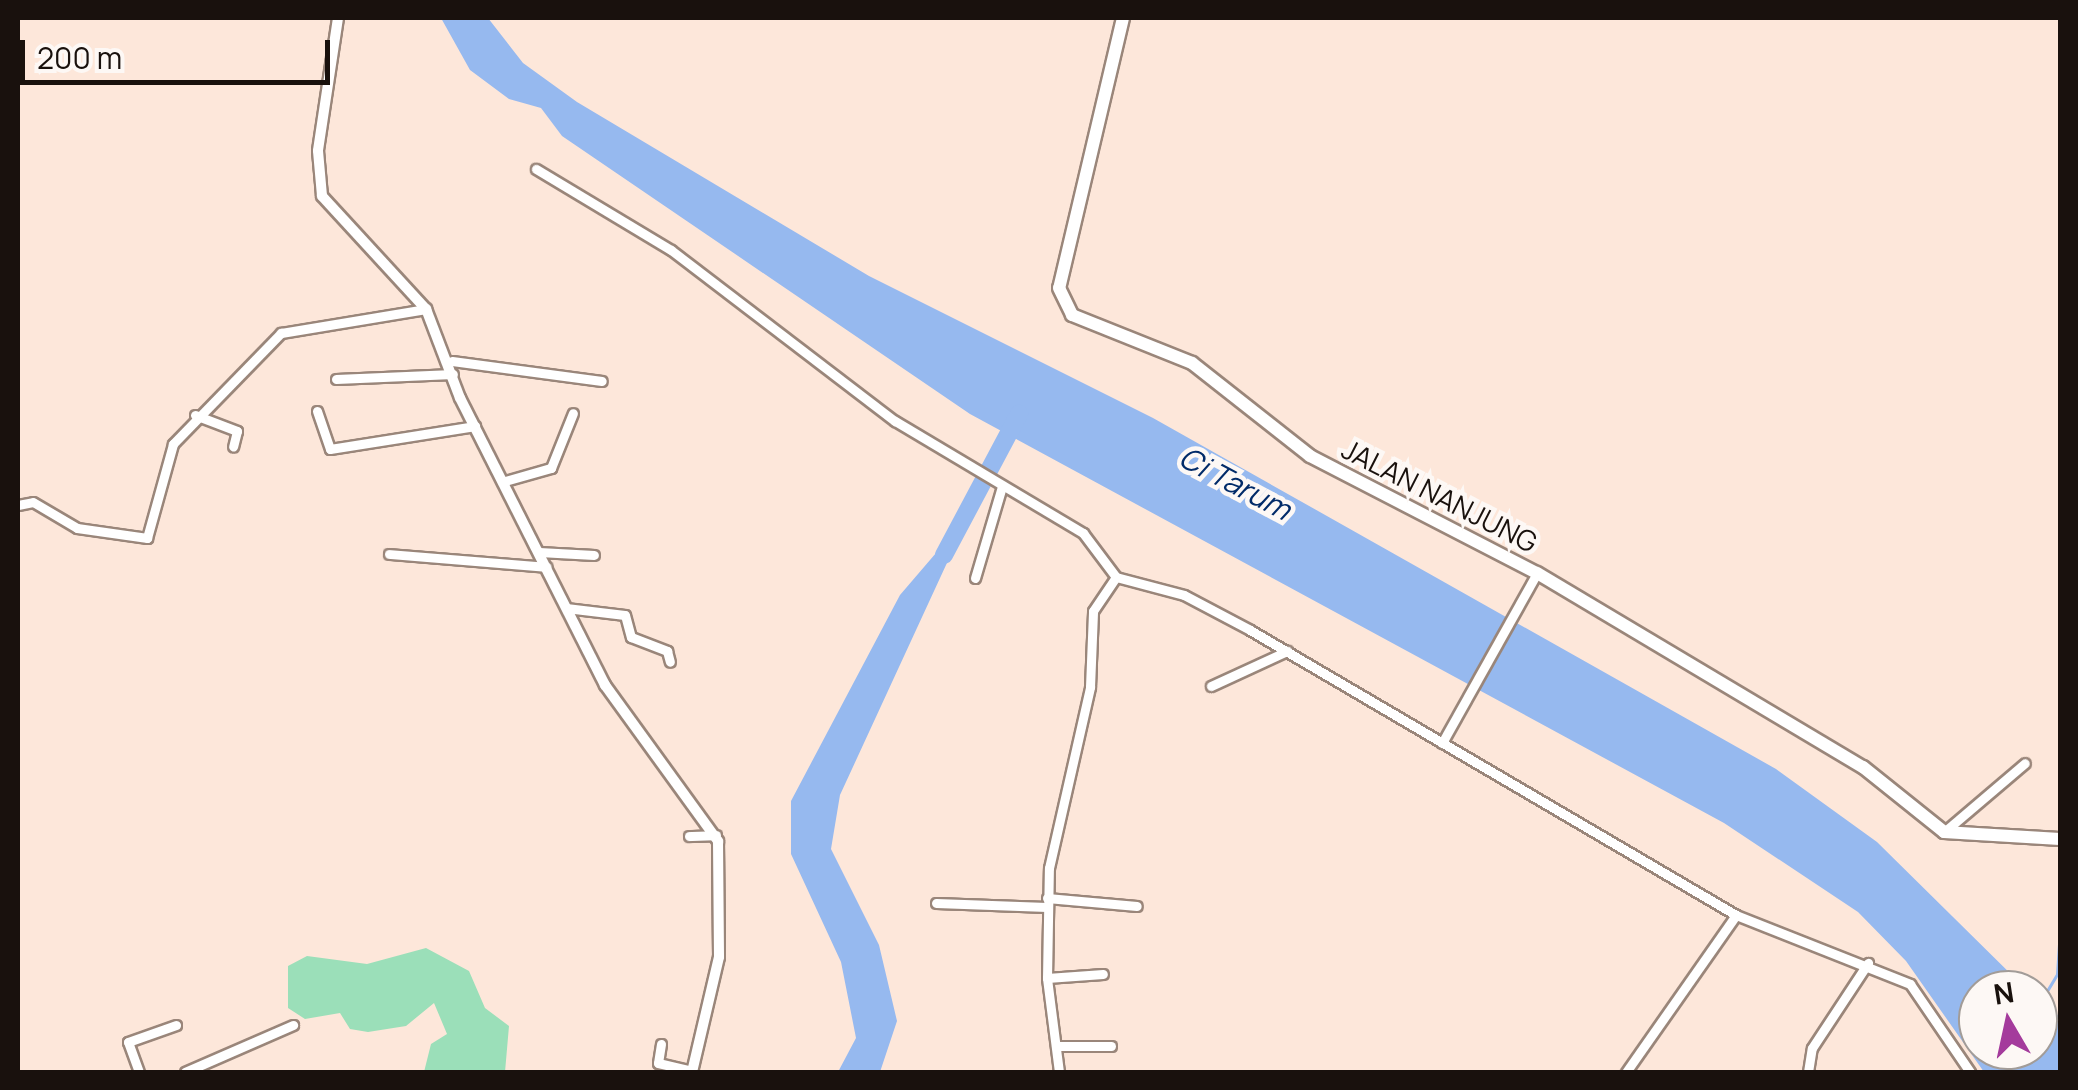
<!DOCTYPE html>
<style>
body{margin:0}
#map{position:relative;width:2078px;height:1090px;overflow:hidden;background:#fde7da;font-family:Manrope,sans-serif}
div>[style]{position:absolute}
.green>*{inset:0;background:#9bdfb9}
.water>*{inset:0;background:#96b9ef}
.stream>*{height:2.5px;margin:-1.25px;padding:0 1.25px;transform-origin:1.25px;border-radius:1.25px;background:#96b9ef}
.river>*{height:18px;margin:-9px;padding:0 9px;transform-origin:9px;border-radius:9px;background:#96b9ef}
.roads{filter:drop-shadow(2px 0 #9a867a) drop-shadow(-2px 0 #9a867a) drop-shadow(0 2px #9a867a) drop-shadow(0 -2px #9a867a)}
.minor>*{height:9px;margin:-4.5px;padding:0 4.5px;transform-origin:4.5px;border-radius:4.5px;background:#fff}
.tertiary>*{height:10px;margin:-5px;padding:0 5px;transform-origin:5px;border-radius:5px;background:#fff}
.secondary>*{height:12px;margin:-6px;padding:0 6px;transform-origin:6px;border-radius:6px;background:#fff}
span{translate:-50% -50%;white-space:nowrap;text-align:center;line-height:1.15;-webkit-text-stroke:9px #fdf8f5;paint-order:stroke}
.street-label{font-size:28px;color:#19110d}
.water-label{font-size:30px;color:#022b69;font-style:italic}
.frame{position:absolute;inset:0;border:20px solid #19110d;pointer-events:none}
.north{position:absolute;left:1958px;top:970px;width:100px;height:100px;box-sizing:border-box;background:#fdf8f5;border:2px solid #a29c98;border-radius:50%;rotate:351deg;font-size:28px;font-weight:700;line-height:40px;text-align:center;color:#19110d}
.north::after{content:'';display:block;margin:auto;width:35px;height:45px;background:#a43b9c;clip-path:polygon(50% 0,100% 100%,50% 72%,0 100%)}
.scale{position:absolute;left:20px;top:40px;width:310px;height:45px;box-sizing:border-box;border:5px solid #19110d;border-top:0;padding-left:12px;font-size:30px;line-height:35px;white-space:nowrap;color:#19110d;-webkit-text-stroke:8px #fdf8f5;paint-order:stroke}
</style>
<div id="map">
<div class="green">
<i style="clip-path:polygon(426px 948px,469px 971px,485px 1008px,509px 1026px,505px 1072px,424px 1072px,431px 1044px,447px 1034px,434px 1003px,406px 1026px,368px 1032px,350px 1029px,340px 1013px,305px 1019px,288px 1008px,288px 966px,307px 956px,367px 964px)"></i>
</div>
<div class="water">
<i style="clip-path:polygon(441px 18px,488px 18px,523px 63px,577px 102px,869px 276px,1153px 418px,1776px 769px,1877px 842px,2027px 990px,1978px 990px,1978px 1050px,2038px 1050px,2038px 999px,2060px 1017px,2060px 1072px,1984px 1072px,1906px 961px,1858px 912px,1724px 823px,970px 414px,562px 136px,541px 108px,509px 99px,470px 70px)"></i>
<i style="clip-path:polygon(954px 532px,958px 539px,840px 795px,831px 849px,879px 945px,897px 1021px,880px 1072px,838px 1072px,856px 1038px,841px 962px,791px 854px,791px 801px,900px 595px)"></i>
</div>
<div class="stream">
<i style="left:2038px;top:1006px;width:37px;rotate:-59deg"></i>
<i style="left:2057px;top:974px;width:45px;rotate:-86.2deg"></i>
</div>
<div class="river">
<i style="left:944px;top:555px;width:160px;rotate:-62deg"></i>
</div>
<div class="roads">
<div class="minor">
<i style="left:536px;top:169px;width:157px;rotate:31deg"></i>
<i style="left:671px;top:250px;width:282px;rotate:37.4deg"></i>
<i style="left:895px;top:421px;width:219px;rotate:30.8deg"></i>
<i style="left:1083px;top:533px;width:55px;rotate:53.1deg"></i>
<i style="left:452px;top:361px;width:151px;rotate:7.6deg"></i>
<i style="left:336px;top:379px;width:117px;rotate:-2.4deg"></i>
<i style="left:317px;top:411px;width:40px;rotate:71.1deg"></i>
<i style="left:330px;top:449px;width:147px;rotate:-9deg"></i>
<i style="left:195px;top:415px;width:45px;rotate:20.9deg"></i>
<i style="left:237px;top:431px;width:16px;rotate:104deg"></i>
<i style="left:505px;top:481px;width:48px;rotate:-15.8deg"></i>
<i style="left:551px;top:468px;width:59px;rotate:-68.2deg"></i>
<i style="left:18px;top:505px;width:15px;rotate:-11deg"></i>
<i style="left:33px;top:502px;width:51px;rotate:30.6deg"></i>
<i style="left:77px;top:528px;width:71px;rotate:8.1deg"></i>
<i style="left:147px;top:538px;width:98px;rotate:-74.5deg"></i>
<i style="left:173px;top:444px;width:155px;rotate:-45.8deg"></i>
<i style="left:281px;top:333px;width:147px;rotate:-9.4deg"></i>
<i style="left:539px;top:552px;width:55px;rotate:3.1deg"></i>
<i style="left:389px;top:554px;width:158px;rotate:4.7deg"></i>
<i style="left:975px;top:578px;width:96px;rotate:-73.6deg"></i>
<i style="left:566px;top:608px;width:59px;rotate:6.8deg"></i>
<i style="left:625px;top:615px;width:23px;rotate:75deg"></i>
<i style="left:631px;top:637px;width:39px;rotate:21deg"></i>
<i style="left:667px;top:651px;width:11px;rotate:75deg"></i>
<i style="left:1211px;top:686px;width:84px;rotate:-24.7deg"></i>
<i style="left:1442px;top:743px;width:195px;rotate:-60.8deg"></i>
<i style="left:1944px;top:832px;width:106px;rotate:-40.4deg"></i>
<i style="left:689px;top:836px;width:27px;rotate:-2deg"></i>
<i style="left:1047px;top:898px;width:90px;rotate:5.1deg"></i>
<i style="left:936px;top:903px;width:111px;rotate:2.1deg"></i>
<i style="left:1736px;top:915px;width:187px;rotate:21.6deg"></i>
<i style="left:1910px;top:984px;width:107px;rotate:55.7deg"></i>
<i style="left:1047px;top:978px;width:56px;rotate:-4.1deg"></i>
<i style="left:661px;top:1044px;width:19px;rotate:99deg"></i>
<i style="left:658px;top:1063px;width:35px;rotate:13deg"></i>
<i style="left:1056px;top:1046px;width:55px"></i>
<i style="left:139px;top:1072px;width:32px;rotate:-110deg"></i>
<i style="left:128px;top:1042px;width:51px;rotate:-19.5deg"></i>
<i style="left:185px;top:1072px;width:118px;rotate:-23.5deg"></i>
<i style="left:1059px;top:1072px;width:95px;rotate:-97.3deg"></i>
<i style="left:1047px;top:978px;width:110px;rotate:-89deg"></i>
<i style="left:1049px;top:868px;width:186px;rotate:-77.2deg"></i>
<i style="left:1090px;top:687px;width:76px;rotate:-87.7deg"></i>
<i style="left:1093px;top:611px;width:41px;rotate:-55.9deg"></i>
<i style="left:1116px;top:577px;width:70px;rotate:14.8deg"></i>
<i style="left:1184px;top:595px;width:75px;rotate:27.9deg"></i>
<i style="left:1250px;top:630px;width:563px;rotate:30.39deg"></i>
<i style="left:1736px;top:915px;width:192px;rotate:125deg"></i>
<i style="left:1808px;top:1072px;width:24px;rotate:-81deg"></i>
<i style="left:1812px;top:1048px;width:102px;rotate:-56.6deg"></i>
</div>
<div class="tertiary">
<i style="left:338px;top:18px;width:134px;rotate:98.6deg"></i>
<i style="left:318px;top:151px;width:45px;rotate:84.9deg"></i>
<i style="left:322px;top:196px;width:154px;rotate:47.4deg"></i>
<i style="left:426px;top:309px;width:95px;rotate:69.1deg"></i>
<i style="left:460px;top:398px;width:322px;rotate:63.2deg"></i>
<i style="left:605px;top:685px;width:193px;rotate:54.1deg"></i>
<i style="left:718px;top:841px;width:116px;rotate:89.5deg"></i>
<i style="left:719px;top:957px;width:118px;rotate:103.2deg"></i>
</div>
<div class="secondary">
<i style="left:1123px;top:18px;width:277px;rotate:103.3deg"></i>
<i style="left:1059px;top:288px;width:30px;rotate:64deg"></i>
<i style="left:1072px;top:315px;width:129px;rotate:21.8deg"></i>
<i style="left:1192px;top:363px;width:150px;rotate:38.2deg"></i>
<i style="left:1310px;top:456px;width:255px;rotate:27.3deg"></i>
<i style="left:1537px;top:573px;width:379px;rotate:30.8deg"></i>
<i style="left:1863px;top:767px;width:104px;rotate:38.7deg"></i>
<i style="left:1944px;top:832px;width:116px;rotate:3.5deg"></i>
</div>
</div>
<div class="street-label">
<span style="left:1440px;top:495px;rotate:27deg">JALAN NANJUNG</span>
</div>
<div class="water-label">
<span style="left:1235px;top:483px;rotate:28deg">Ci Tarum</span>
</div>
<div class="frame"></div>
<div class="north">N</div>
<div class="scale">200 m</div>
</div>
